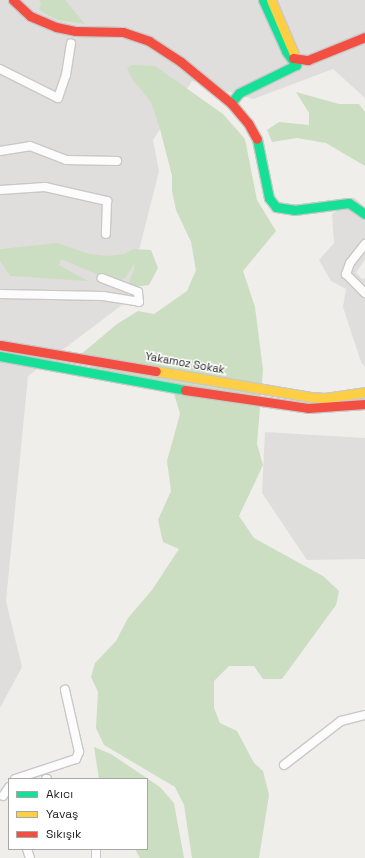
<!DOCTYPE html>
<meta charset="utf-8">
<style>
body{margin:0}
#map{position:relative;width:365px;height:858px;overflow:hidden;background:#f0eeeb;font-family:"Space Grotesk",sans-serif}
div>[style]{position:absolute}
.residential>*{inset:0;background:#dfdedc}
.forest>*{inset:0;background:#cbdec1}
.roads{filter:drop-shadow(1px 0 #c9c8c7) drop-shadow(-1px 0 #c9c8c7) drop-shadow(0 1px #c9c8c7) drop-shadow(0 -1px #c9c8c7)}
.street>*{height:8px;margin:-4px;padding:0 4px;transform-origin:4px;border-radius:4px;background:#fdfcfc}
.fast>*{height:9px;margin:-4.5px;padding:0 4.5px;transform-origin:4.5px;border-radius:4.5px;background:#16e098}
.slow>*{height:9px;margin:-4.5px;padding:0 4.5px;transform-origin:4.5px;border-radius:4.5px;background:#ffcf43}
.jam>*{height:9px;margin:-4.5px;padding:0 4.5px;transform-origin:4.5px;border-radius:4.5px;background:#f24e42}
span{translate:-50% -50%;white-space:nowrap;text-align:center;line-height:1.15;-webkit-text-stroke:3px #fff;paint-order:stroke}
.street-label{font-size:11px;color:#222}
.legend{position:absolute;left:8px;top:778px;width:140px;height:72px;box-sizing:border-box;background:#fff;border:1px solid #a7a7a7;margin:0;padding:5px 7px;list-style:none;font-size:12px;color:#222}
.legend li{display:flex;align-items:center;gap:8px;height:20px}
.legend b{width:20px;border:1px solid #a7a7a7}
</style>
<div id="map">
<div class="residential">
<i style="clip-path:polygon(0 0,365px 0,365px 98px,333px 69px,253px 99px,192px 81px,153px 140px,159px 171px,126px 302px,28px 376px,6px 601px,22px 667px,0 708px)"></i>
<i style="clip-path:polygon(354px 197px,365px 208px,365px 259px,356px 273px,362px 279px,365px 278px,365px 367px,361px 362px,343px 307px,346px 289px,331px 281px,319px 260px,334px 243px,332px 214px)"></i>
<i style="clip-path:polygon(265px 432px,365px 438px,365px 559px,307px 560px,262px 493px)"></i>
</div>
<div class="forest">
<i style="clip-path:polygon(39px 0,65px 0,85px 24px,57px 20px,39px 10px,41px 4px)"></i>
<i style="clip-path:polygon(132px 65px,155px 66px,223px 114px,245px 139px,257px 200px,276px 231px,243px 271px,255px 307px,263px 370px,257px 444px,263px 465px,239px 516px,254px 538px,323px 576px,339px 591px,336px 605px,282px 679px,263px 679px,254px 666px,229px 666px,214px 681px,214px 708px,220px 723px,237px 731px,254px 763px,263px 771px,269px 795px,259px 858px,192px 858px,184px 805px,175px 787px,104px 745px,96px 728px,98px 692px,91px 677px,95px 663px,116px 641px,128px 618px,152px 590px,179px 549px,163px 542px,158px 520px,171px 491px,167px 461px,180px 414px,173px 390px,95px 369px,79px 356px,117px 324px,138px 311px,154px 314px,187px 291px,196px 270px,191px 242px,176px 210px,172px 191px,172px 176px,160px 129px,151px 102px,132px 79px,127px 68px)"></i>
<i style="clip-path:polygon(296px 92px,339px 104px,359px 104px,365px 112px,365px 166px,326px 143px,297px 138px,272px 142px,267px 130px,279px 122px,309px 125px,309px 113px)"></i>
<i style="clip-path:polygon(57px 243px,89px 254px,107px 256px,125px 254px,133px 249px,151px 250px,158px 268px,149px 285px,135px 287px,128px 285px,134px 270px,134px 264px,126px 277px,118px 283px,61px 259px,59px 265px,88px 281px,10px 276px,0 261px,0 249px)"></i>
<i style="clip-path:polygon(94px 747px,111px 754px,160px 787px,174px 803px,184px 858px,140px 858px,135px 849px,147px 849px,147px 779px,99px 779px)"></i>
</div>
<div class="roads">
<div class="street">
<i style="left:0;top:69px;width:65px;rotate:26.6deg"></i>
<i style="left:58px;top:98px;width:24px;rotate:-71deg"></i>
<i style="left:66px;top:75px;width:32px;rotate:-81deg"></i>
<i style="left:0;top:151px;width:30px;rotate:-9deg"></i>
<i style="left:30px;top:146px;width:39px;rotate:21deg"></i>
<i style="left:66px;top:160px;width:51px;rotate:1.1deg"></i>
<i style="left:0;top:190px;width:45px;rotate:-3.8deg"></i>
<i style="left:45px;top:187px;width:64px;rotate:12.7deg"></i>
<i style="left:107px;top:201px;width:33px;rotate:92deg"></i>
<i style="left:365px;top:244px;width:24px;rotate:128deg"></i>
<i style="left:350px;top:263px;width:12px;rotate:110deg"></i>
<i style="left:346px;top:274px;width:27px;rotate:45deg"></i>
<i style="left:0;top:294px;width:103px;rotate:1.1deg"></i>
<i style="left:103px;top:296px;width:36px;rotate:9deg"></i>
<i style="left:139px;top:302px;width:10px;rotate:-96deg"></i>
<i style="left:138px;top:292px;width:39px;rotate:-159deg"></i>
<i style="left:284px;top:765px;width:72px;rotate:-37.7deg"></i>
<i style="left:341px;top:721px;width:25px;rotate:-14deg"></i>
<i style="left:15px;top:779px;width:64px;rotate:-18.2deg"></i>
<i style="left:76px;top:759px;width:8px;rotate:-67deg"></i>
<i style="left:79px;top:752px;width:64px;rotate:-102.7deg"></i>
<i style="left:46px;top:779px;width:1px"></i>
<i style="left:3px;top:796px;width:11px;rotate:-56deg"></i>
<i style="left:27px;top:849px;width:9px;rotate:72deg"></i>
<i style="left:96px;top:849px;width:9px;rotate:90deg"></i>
</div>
<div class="fast">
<i style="left:231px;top:103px;width:13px;rotate:-51deg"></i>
<i style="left:239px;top:93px;width:64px;rotate:-26.2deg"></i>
<i style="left:296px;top:65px;width:17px;rotate:-126deg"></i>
<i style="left:286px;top:51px;width:56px;rotate:-114.3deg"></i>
<i style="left:257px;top:139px;width:60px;rotate:78.5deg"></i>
<i style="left:269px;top:198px;width:11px;rotate:52deg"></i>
<i style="left:276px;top:207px;width:18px;rotate:9deg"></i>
<i style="left:294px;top:210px;width:55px;rotate:-7.3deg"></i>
<i style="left:349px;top:203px;width:19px;rotate:35deg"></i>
<i style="left:0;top:356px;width:188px;rotate:10.4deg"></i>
</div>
<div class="slow">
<i style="left:271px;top:0;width:59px;rotate:66.9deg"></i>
<i style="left:156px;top:371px;width:158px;rotate:9.5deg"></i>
<i style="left:312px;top:397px;width:13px;rotate:4deg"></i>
<i style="left:325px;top:398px;width:40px;rotate:-8.5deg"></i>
</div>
<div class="jam">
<i style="left:13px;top:0;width:23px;rotate:43deg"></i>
<i style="left:30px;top:16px;width:28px;rotate:23deg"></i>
<i style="left:56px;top:27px;width:19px;rotate:12deg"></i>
<i style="left:75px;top:31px;width:48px;rotate:1.2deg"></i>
<i style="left:123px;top:32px;width:28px;rotate:19deg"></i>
<i style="left:149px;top:41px;width:38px;rotate:33deg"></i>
<i style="left:181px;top:62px;width:65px;rotate:39.4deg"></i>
<i style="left:231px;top:103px;width:26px;rotate:50deg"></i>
<i style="left:248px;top:123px;width:18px;rotate:61deg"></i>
<i style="left:293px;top:58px;width:15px;rotate:8deg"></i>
<i style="left:308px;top:60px;width:61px;rotate:-22deg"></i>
<i style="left:0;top:345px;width:158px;rotate:9.5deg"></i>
<i style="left:185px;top:390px;width:124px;rotate:8.3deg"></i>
<i style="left:308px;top:408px;width:57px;rotate:-4deg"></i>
</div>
</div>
<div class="street-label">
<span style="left:185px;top:363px;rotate:10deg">Yakamoz Sokak</span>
</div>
<ul class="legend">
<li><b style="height:5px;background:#16e098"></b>Akıcı</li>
<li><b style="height:5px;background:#ffcf43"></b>Yavaş</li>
<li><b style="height:5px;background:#f24e42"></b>Sıkışık</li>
</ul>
</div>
